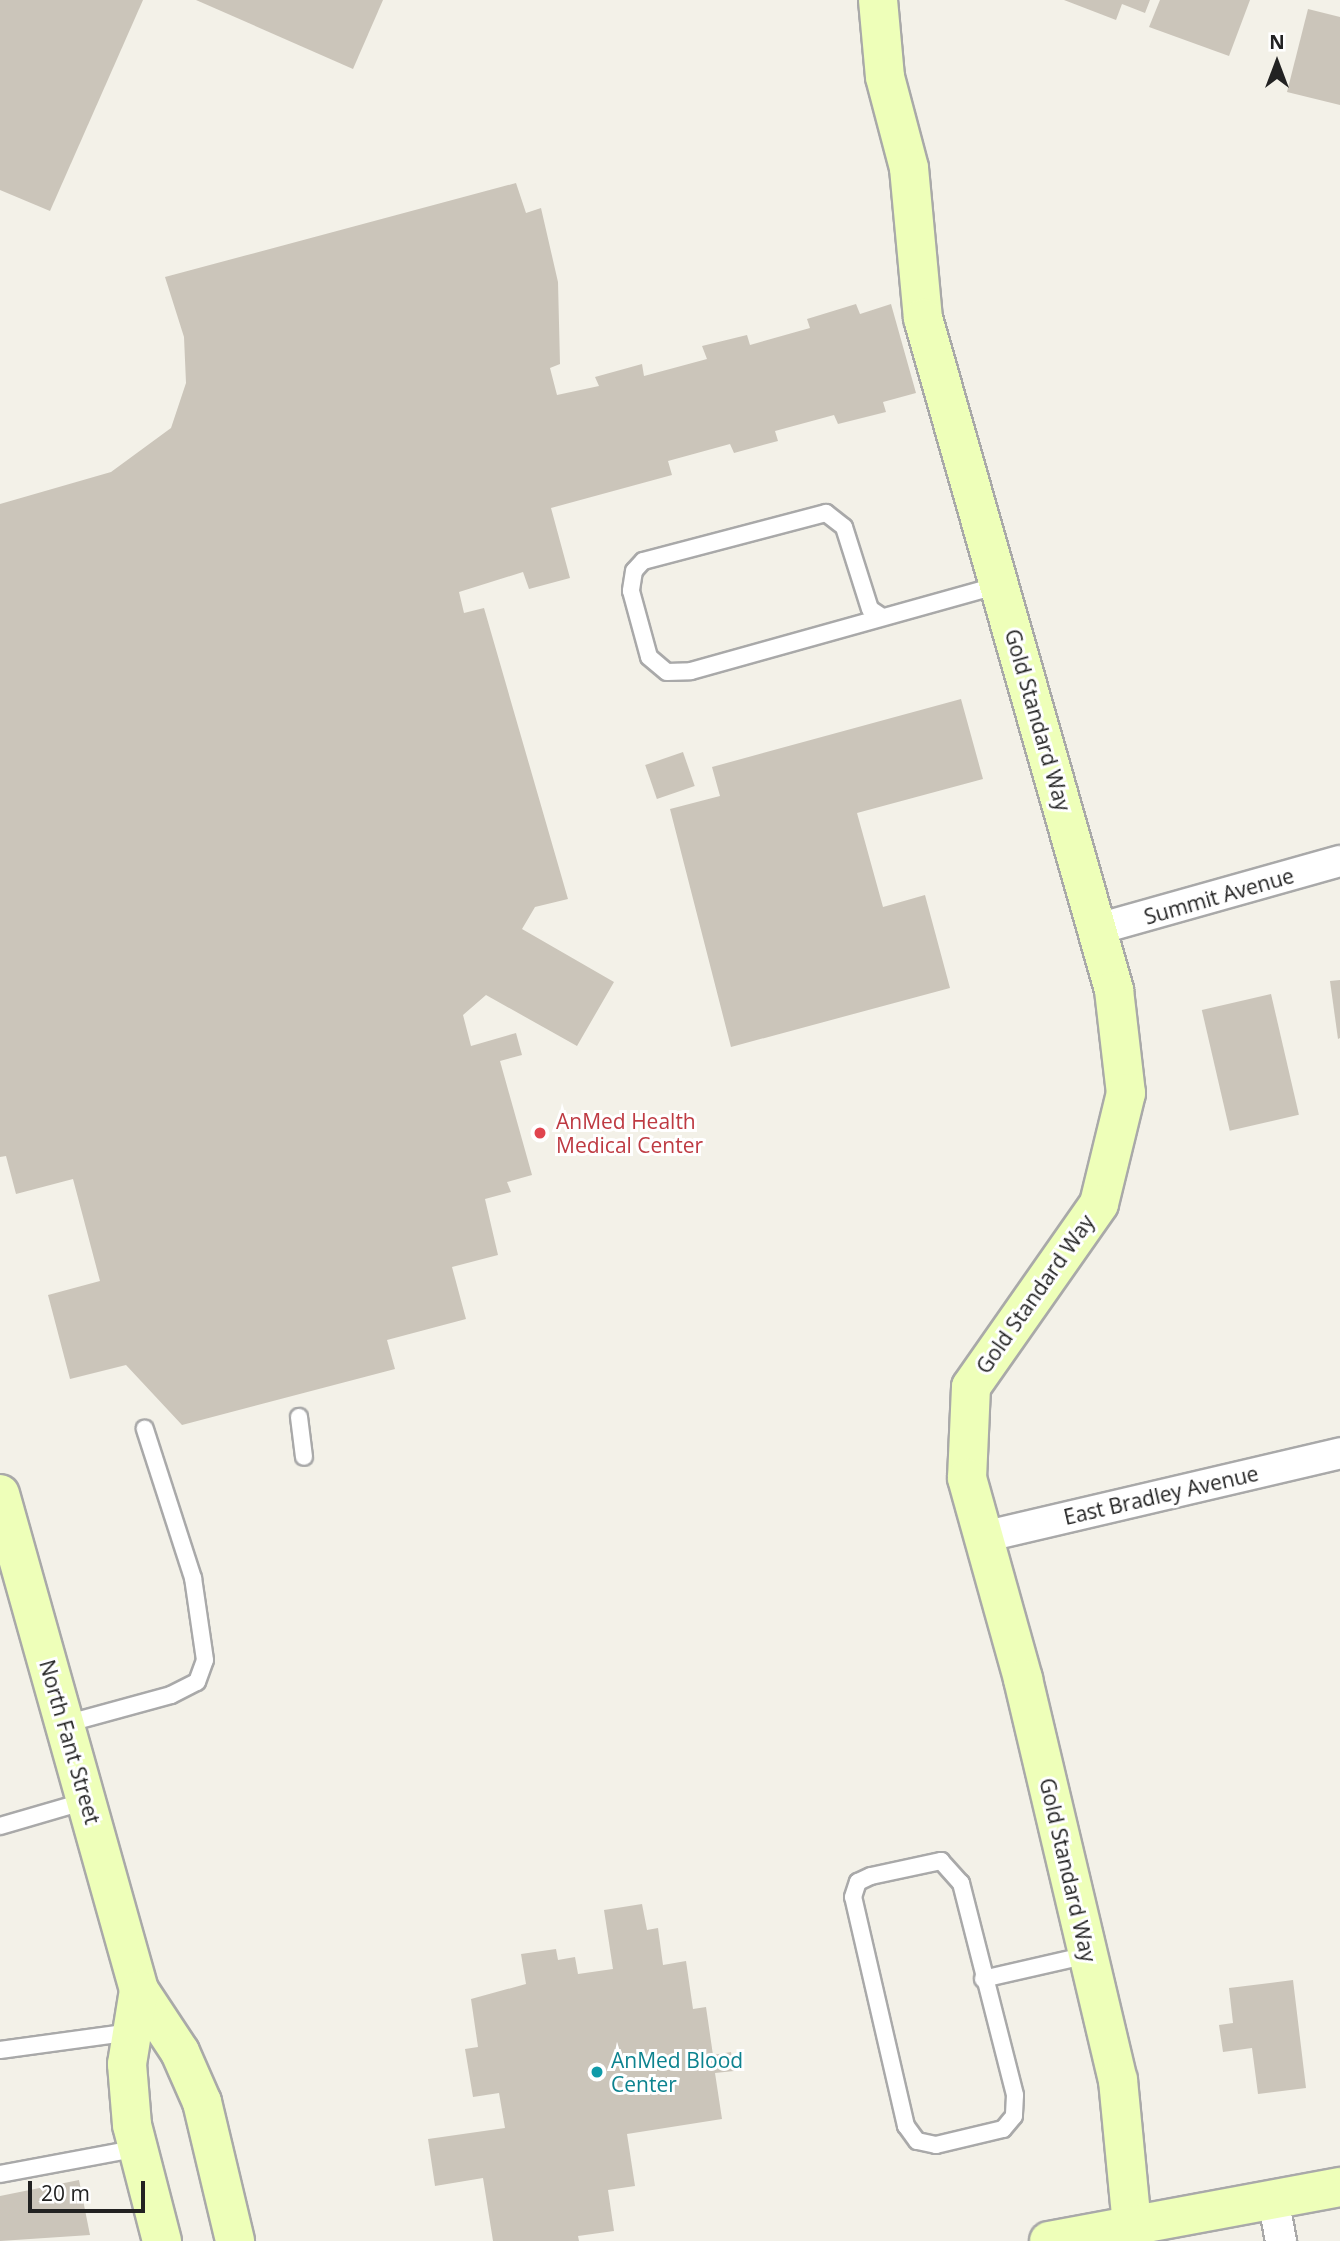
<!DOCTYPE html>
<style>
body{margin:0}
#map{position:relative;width:1340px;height:2241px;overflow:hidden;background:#f3f1e8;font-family:"Open Sans",sans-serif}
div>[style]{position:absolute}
.building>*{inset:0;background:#cbc5ba;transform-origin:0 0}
.roads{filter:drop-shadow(2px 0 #a9a9a9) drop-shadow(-2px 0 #a9a9a9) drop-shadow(0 2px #a9a9a9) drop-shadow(0 -2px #a9a9a9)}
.lane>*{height:16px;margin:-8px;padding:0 8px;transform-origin:8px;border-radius:8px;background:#fff}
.street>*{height:30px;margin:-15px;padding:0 15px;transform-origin:15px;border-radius:15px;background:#fff}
.secondary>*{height:38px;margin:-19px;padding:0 19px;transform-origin:19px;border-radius:19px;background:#eeffb9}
.dots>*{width:19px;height:19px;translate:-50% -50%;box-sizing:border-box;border:4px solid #fff;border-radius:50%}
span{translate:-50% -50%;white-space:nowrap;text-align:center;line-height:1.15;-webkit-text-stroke:6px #fff;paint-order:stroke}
.street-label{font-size:21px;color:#222}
.health-label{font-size:21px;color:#be3a42}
.left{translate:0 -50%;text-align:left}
.culture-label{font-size:21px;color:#0d838f}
.north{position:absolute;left:1242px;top:28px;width:70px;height:70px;-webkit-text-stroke:5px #fff;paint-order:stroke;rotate:0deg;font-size:19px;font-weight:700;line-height:28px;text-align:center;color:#222}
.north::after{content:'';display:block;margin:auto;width:24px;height:32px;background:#222;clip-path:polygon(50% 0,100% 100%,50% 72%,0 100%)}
.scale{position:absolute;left:28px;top:2181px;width:117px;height:32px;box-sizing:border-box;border:4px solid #222;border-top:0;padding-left:9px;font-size:21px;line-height:24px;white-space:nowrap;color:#222;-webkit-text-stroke:5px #fff;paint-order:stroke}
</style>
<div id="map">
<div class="building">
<i style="clip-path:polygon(0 0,143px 0,50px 211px,0 190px)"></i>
<i style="clip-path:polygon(196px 0,383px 0,353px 69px)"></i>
<i style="clip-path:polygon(1064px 0,1150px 0,1145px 13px,1122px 4px,1116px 20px)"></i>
<i style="clip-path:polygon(1160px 0,1250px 0,1229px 56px,1149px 27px)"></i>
<i style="clip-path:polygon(1308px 9px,1340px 17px,1340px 105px,1287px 92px)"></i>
<i style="clip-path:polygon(516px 183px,526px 213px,541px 208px,558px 282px,560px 364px,550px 368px,557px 395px,599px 386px,595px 377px,642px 364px,644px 376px,707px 359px,702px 346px,747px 335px,750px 345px,810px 328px,807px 319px,856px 304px,860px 314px,891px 304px,916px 393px,883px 402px,886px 412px,838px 424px,834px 415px,775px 431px,778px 441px,734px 453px,730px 444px,668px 461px,672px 475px,551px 508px,570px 578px,529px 589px,523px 572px,459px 592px,464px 613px,484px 608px,568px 899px,535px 907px,522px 929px,614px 982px,577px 1046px,486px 995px,463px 1015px,471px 1046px,516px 1033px,522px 1055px,500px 1061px,532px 1175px,507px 1182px,511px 1192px,485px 1199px,498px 1255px,452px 1267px,466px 1319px,387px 1340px,395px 1369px,182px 1425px,126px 1365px,70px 1379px,48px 1295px,100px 1281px,73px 1179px,16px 1194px,6px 1156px,0 1157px,0 504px,111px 472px,171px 428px,186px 383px,184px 337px,165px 277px)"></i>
<i style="clip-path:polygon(961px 699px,983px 779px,857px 813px,883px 907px,925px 895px,950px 988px,731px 1047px,670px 809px,720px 796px,712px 767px)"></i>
<i style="left:683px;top:752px;width:36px;height:40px;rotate:71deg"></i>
<i style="clip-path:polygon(1340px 980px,1340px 1038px,1338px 1039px,1330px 981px)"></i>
<i style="left:1271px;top:994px;width:124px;height:71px;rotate:77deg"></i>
<i style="clip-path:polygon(642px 1904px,647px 1930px,658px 1928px,663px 1965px,686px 1961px,693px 2009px,706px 2007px,713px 2055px,731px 2052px,734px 2071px,715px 2073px,722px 2119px,627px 2134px,635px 2186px,608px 2190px,614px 2231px,578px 2236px,579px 2241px,493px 2241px,483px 2178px,435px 2186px,428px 2139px,505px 2128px,499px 2093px,473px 2097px,465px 2049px,478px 2047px,471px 1999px,526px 1984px,521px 1954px,556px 1949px,558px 1960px,575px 1957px,578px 1974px,613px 1969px,604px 1910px)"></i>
<i style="clip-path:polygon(1293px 1980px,1306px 2088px,1258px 2094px,1252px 2048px,1223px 2052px,1219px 2025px,1233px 2023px,1229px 1988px)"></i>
<i style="clip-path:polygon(79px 2180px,90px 2235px,0 2241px,0 2196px)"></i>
</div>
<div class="roads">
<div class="lane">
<i style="left:882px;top:617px;width:14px;rotate:-146deg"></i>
<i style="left:870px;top:609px;width:86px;rotate:-107.6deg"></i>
<i style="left:844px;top:527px;width:23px;rotate:-142deg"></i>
<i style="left:826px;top:513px;width:189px;rotate:165.3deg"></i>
<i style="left:643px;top:561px;width:13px;rotate:132deg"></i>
<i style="left:634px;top:571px;width:20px;rotate:99deg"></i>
<i style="left:631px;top:591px;width:68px;rotate:74.7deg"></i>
<i style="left:649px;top:657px;width:23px;rotate:40deg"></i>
<i style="left:667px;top:672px;width:24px;rotate:-2deg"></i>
<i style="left:691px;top:671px;width:320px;rotate:-15.6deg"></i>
<i style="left:299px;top:1417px;width:40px;rotate:82.9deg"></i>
<i style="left:65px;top:1724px;width:110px;rotate:-15.3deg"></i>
<i style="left:171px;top:1695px;width:29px;rotate:-27deg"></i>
<i style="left:197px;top:1682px;width:23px;rotate:-70deg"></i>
<i style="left:205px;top:1660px;width:83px;rotate:-98.3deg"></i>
<i style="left:193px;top:1578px;width:157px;rotate:-107.9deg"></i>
<i style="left:0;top:1826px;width:90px;rotate:-16.2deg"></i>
<i style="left:941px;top:1861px;width:30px;rotate:48deg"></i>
<i style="left:961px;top:1883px;width:219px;rotate:75.7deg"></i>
<i style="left:1015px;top:2095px;width:21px;rotate:93deg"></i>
<i style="left:1014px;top:2116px;width:17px;rotate:130deg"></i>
<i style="left:1003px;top:2129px;width:69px;rotate:166.6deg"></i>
<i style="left:936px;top:2145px;width:19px;rotate:-168deg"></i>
<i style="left:917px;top:2141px;width:19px;rotate:-126deg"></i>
<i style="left:906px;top:2126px;width:235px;rotate:-103deg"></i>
<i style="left:853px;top:1897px;width:16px;rotate:-72deg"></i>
<i style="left:858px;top:1882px;width:14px;rotate:-25deg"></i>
<i style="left:871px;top:1876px;width:72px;rotate:-12.1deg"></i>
<i style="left:983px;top:1979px;width:108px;rotate:-12.9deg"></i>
<i style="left:0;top:2050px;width:133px;rotate:-7.8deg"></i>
<i style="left:0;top:2174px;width:141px;rotate:-10.6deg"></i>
</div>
<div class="street">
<i style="left:1098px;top:929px;width:251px;rotate:-15.7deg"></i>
<i style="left:983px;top:1537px;width:367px;rotate:-13.2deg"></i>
<i style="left:1273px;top:2199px;width:43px;rotate:79.2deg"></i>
</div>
<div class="secondary">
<i style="left:878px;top:0;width:77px;rotate:84.8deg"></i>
<i style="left:885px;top:77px;width:94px;rotate:75.2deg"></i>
<i style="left:909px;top:168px;width:151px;rotate:84.7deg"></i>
<i style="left:923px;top:318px;width:699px;rotate:74.13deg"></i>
<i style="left:1114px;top:990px;width:104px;rotate:83.4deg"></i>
<i style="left:1126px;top:1093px;width:114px;rotate:103.7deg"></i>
<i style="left:1099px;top:1204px;width:223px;rotate:125deg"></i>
<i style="left:971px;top:1387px;width:91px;rotate:92.5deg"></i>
<i style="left:967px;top:1478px;width:209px;rotate:74.4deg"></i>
<i style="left:1023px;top:1679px;width:412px;rotate:76.7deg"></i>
<i style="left:1118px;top:2080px;width:147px;rotate:84.5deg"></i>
<i style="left:0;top:1494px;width:515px;rotate:74.34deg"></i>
<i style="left:139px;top:1990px;width:74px;rotate:56.5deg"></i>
<i style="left:180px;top:2052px;width:55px;rotate:66.3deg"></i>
<i style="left:202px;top:2102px;width:143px;rotate:76.6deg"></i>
<i style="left:139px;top:1990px;width:75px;rotate:99.2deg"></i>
<i style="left:127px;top:2064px;width:61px;rotate:85.3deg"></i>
<i style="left:132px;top:2125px;width:120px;rotate:75.5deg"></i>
<i style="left:1049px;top:2241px;width:296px;rotate:-10.5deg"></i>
</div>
</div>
<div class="dots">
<i style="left:540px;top:1133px;background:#e0444e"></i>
<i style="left:597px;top:2072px;background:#0f9aa8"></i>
</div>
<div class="street-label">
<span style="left:1038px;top:720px;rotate:74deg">Gold Standard Way</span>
<span style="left:1219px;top:896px;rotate:-16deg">Summit Avenue</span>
<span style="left:1035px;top:1294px;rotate:-55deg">Gold Standard Way</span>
<span style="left:1161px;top:1495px;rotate:-13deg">East Bradley Avenue</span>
<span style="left:70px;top:1742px;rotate:74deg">North Fant Street</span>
<span style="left:1068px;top:1870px;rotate:77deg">Gold Standard Way</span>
</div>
<div class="health-label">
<span class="left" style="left:556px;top:1133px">AnMed Health<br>Medical Center</span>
</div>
<div class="culture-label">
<span class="left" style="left:611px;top:2072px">AnMed Blood<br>Center</span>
</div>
<div class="north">N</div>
<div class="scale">20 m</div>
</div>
